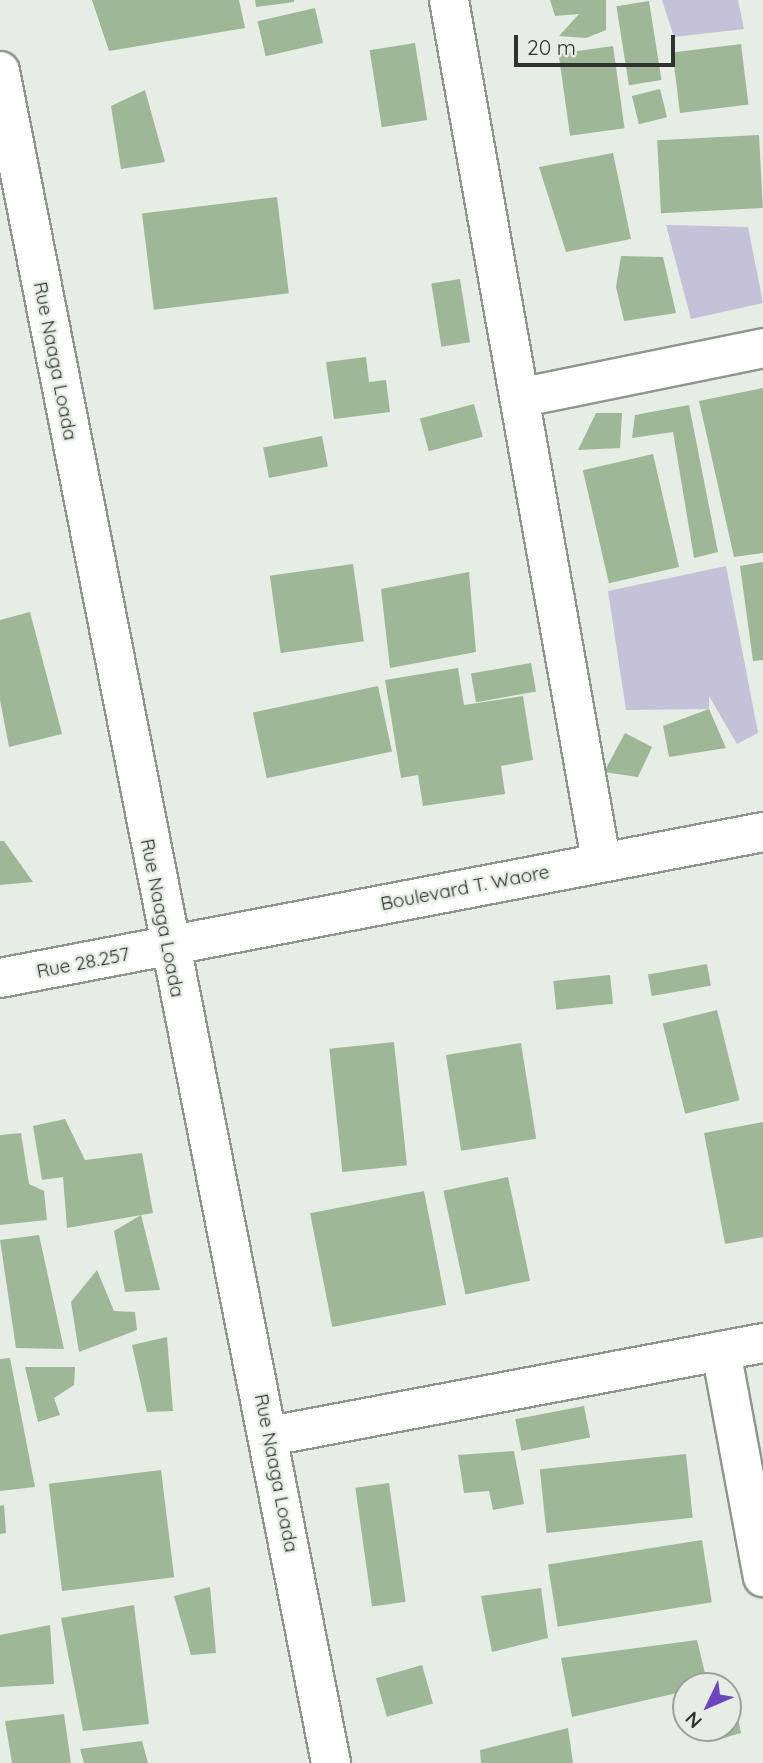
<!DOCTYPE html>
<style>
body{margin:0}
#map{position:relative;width:763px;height:1763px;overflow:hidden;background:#e5ede4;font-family:Quicksand,sans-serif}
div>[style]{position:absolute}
.green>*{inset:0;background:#c5c1d9}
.building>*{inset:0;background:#9eb897;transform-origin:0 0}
.roads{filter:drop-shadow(2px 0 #8f968d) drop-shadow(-2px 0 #8f968d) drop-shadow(0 2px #8f968d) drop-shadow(0 -2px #8f968d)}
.minor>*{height:38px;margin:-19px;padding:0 19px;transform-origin:19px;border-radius:19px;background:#fff}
.tertiary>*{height:38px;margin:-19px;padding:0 19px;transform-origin:19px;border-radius:19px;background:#fff}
span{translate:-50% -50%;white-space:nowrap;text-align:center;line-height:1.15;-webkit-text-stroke:5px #e5ede4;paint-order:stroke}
.street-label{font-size:19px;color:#2f322e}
.north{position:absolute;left:672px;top:1672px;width:70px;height:70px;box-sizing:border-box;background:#e5ede4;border:2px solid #9ca29b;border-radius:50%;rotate:226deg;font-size:19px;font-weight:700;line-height:28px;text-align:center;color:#2f322e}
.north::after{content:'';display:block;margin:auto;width:24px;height:32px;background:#6c46be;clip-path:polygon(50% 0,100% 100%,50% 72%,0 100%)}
.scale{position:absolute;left:514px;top:35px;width:161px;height:32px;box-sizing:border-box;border:4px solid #2f322e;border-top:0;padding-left:9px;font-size:21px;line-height:24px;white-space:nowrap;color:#2f322e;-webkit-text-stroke:5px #e5ede4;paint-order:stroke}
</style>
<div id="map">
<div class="green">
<i style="clip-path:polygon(662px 0,738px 0,744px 29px,674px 37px)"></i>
<i style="clip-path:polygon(666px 225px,748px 227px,763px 303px,691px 319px)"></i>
<i style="clip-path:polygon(726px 566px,758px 733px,737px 744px,709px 696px,709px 709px,626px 710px,608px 591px)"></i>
</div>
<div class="building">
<i style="clip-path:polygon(92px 0,239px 0,245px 28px,109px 51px)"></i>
<i style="clip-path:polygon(255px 0,294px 0,294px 2px,256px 7px)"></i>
<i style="clip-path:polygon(550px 0,606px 0,606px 30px,586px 38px,559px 36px,579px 14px,555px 16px)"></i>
<i style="left:649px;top:1px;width:80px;height:33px;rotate:81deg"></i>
<i style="left:315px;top:8px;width:36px;height:59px;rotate:77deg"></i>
<i style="left:415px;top:43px;width:78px;height:46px;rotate:81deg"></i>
<i style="left:741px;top:44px;width:61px;height:69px;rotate:83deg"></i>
<i style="left:613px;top:46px;width:83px;height:55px;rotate:82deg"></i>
<i style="left:660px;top:89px;width:29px;height:29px;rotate:76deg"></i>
<i style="clip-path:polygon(145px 90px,165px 162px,121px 169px,111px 106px)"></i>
<i style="left:759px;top:135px;width:73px;height:102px;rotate:87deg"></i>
<i style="clip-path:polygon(613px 153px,631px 239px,566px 252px,539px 167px)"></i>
<i style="left:277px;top:197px;width:97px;height:136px;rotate:83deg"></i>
<i style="clip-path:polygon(621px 256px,663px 257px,676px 313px,624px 321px,616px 287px)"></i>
<i style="left:460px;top:279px;width:64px;height:29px;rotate:81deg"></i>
<i style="clip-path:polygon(366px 357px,369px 382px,386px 380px,390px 412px,334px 419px,326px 362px)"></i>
<i style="clip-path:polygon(763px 388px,763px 553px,734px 557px,699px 401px)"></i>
<i style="left:474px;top:404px;width:34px;height:56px;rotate:75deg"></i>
<i style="clip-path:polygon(689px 405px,718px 552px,694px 558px,673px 432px,632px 438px,635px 415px)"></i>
<i style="clip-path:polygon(596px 413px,622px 413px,620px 448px,578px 450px)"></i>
<i style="left:322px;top:436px;width:31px;height:60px;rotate:79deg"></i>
<i style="left:653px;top:454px;width:116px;height:72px;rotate:77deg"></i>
<i style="clip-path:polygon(763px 562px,763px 660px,753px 661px,740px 566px)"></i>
<i style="left:353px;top:564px;width:78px;height:84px;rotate:82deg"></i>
<i style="clip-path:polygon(469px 572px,476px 652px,390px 668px,381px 589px)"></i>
<i style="clip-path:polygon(30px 612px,62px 734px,9px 747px,0 700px,0 620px)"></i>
<i style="left:531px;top:663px;width:29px;height:61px;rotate:80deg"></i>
<i style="clip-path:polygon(458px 668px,464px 705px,523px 696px,533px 760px,501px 766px,505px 794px,423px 806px,418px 775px,401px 778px,385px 680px)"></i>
<i style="left:378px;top:686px;width:67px;height:128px;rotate:78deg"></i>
<i style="clip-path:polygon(709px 709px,726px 748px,669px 757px,663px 726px)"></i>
<i style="clip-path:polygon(625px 733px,652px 747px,638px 777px,604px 772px)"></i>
<i style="clip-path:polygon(0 841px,4px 841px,33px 882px,0 885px)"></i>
<i style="left:707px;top:964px;width:22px;height:60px;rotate:80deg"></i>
<i style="left:610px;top:975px;width:29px;height:57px;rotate:84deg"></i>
<i style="left:717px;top:1010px;width:93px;height:56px;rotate:76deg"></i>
<i style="left:394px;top:1042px;width:124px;height:65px;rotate:84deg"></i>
<i style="left:521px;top:1043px;width:97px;height:76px;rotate:81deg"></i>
<i style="clip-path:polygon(65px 1119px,85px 1160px,142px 1153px,153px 1213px,67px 1228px,63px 1177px,42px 1180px,33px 1126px)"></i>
<i style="clip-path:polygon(763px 1122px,763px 1237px,725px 1244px,704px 1133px)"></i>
<i style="clip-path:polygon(21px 1133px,29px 1184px,44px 1191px,47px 1220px,0 1225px,0 1135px)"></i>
<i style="left:508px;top:1177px;width:106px;height:66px;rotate:78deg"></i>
<i style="left:424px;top:1191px;width:116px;height:116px;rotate:79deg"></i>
<i style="clip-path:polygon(141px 1215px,160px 1290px,125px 1292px,114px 1231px)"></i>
<i style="clip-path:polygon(39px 1235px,64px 1349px,16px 1348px,0 1240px)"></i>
<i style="clip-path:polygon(97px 1270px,114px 1311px,135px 1312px,137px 1330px,79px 1352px,71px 1302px)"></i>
<i style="clip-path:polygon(167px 1337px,173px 1411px,147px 1412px,132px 1345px)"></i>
<i style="clip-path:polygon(10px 1358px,35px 1487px,0 1491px,0 1359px)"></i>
<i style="clip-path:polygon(25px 1367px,75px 1367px,74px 1385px,54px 1398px,60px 1415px,38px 1422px)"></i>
<i style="left:584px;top:1406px;width:32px;height:70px;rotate:79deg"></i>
<i style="clip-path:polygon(514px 1451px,524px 1504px,493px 1510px,489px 1491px,464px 1493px,458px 1455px)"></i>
<i style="left:686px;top:1454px;width:64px;height:147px;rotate:84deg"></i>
<i style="left:161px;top:1470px;width:108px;height:113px;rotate:83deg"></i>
<i style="left:389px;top:1483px;width:120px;height:34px;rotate:82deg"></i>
<i style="clip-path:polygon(4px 1505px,6px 1533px,0 1534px,0 1506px)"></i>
<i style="left:702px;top:1540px;width:63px;height:156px;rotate:81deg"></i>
<i style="clip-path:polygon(210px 1587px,216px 1653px,191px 1655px,174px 1596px)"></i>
<i style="clip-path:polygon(541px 1588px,548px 1638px,492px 1652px,481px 1596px)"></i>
<i style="clip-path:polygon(134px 1605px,149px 1724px,83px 1731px,61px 1618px)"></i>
<i style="clip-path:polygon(50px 1625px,54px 1684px,0 1687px,0 1635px)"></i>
<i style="clip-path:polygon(697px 1640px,708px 1686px,572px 1717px,561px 1658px)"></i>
<i style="left:422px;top:1665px;width:40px;height:48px;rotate:74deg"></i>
<i style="clip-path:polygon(734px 1698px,741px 1733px,710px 1742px,706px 1728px,728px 1728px,728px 1699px)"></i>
<i style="clip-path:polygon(64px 1714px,71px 1763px,12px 1763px,5px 1721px)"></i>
<i style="clip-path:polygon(568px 1728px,573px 1763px,481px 1763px,480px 1750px)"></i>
<i style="clip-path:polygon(142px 1741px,148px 1763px,84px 1763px,80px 1749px)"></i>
</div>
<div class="roads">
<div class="minor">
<i style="left:449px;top:0;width:873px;rotate:79.98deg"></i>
<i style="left:0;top:71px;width:1724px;rotate:78.93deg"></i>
<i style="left:523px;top:397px;width:245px;rotate:-11.5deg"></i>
<i style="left:721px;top:1351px;width:230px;rotate:79.5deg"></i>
<i style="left:270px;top:1436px;width:502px;rotate:-10.68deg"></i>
</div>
<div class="tertiary">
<i style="left:0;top:978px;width:777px;rotate:-10.83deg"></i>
</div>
</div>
<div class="street-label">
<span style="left:55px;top:361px;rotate:79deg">Rue Naaga Loada</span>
<span style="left:465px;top:888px;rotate:-11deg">Boulevard T. Waore</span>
<span style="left:162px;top:918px;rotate:79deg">Rue Naaga Loada</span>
<span style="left:83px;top:963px;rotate:-11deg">Rue 28.257</span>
<span style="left:276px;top:1473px;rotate:79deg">Rue Naaga Loada</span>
</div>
<div class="north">N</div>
<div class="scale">20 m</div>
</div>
